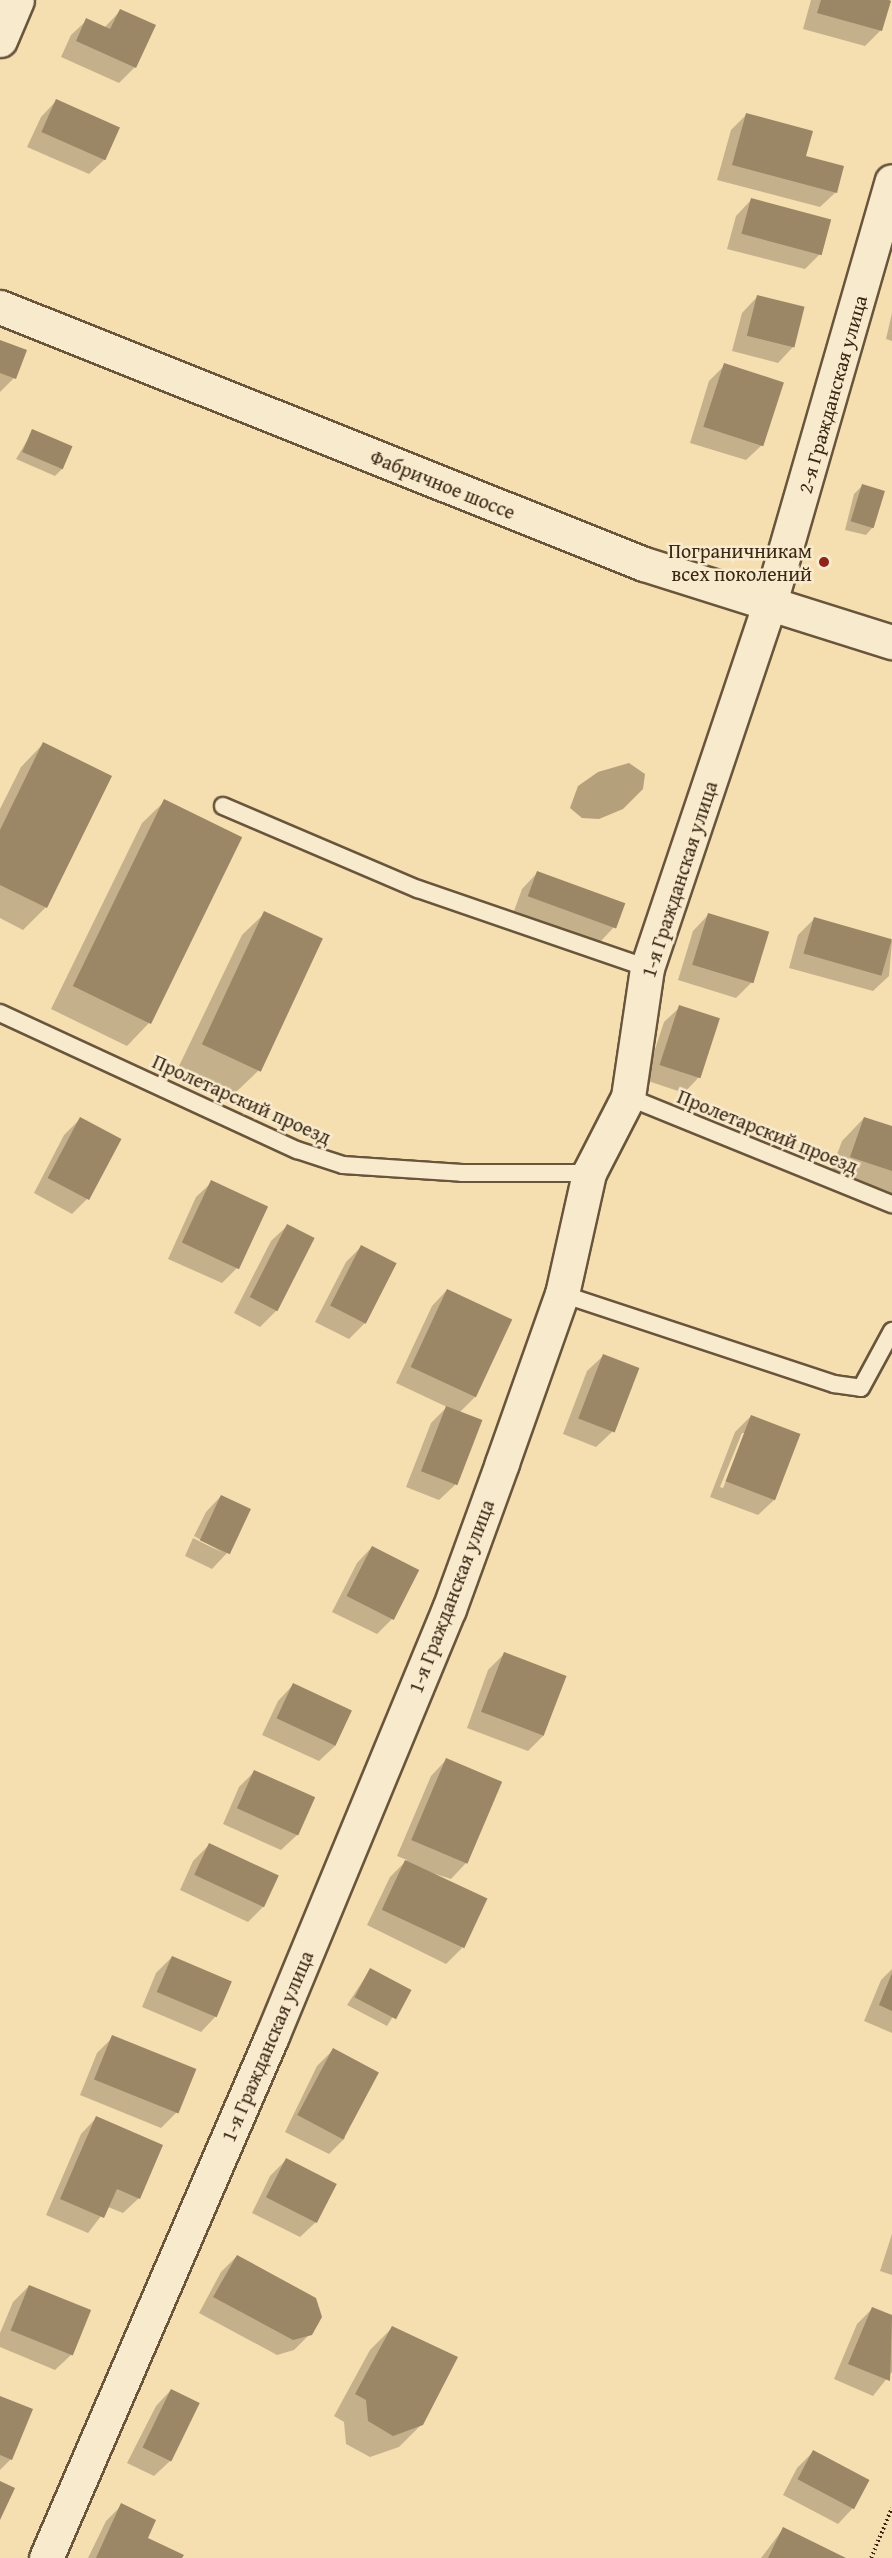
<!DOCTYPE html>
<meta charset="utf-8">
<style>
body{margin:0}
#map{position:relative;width:892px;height:2558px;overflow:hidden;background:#f5deb0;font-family:"Gentium Book Plus",serif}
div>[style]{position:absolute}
.water>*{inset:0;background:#b5a07c}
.shadow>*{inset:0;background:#0003}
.building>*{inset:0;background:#9b8666;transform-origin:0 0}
.path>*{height:4px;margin-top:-2px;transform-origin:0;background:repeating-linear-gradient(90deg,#3a2716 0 1.5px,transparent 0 4.5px)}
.roads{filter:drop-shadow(2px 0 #69553c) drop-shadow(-2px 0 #69553c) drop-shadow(0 2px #69553c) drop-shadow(0 -2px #69553c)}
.service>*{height:16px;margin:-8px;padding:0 8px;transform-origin:8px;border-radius:8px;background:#f8eacc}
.minor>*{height:33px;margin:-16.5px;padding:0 16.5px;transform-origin:16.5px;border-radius:16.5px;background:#f8eacc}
.secondary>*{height:33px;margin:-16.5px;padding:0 16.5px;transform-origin:16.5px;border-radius:16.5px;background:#f8eacc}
.dots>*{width:16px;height:16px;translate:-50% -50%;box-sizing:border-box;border:3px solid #f8eacc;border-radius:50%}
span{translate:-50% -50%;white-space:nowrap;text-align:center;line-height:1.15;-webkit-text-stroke:5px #f8eacc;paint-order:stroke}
.street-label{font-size:20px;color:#3a2716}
.poi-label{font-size:20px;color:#3a2716}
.right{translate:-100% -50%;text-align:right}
</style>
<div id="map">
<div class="water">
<i style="clip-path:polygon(629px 763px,645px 774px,643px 789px,623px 809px,599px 819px,582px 818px,570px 808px,578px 786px,598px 772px)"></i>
</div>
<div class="shadow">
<i style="clip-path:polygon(811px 0,883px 0,881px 30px,865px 46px,803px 29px)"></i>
<i style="clip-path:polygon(120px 11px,135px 67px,119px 83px,61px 57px,71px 35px,87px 20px,104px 28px)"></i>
<i style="clip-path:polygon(56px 101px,105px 159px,89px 174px,27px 147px,41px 117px)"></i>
<i style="clip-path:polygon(747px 114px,804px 157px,836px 192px,820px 207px,717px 180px,731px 130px)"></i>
<i style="clip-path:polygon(751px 200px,821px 253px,805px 269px,727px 249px,736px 216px)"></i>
<i style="clip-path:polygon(757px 297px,793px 347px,778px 363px,732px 351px,742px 313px)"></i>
<i style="clip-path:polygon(892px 313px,892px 341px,886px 339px)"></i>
<i style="clip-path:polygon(0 341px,14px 378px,0 392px)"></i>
<i style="clip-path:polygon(725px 365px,762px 445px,746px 460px,690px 443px,709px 381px)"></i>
<i style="clip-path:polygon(33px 431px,63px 468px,55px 476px,16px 459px)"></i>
<i style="clip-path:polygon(862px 486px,873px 527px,866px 535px,845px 530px,854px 494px)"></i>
<i style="clip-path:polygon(43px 744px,110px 777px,46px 907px,23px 930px,0 918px,0 809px,21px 767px)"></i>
<i style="clip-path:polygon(165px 801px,149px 1023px,127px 1046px,51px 1009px,142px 823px)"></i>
<i style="clip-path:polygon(537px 873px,615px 926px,600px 942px,514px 911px,522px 889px)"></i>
<i style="clip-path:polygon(265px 913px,321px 939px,258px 1071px,235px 1093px,179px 1066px,242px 935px)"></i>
<i style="clip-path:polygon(708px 915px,752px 982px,736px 998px,678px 980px,693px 931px)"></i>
<i style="clip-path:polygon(814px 919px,892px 941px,889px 976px,873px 991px,789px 968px,798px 935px)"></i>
<i style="clip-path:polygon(680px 1007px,699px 1077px,684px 1093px,645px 1080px,664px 1022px)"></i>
<i style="clip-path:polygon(864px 1118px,892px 1128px,892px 1201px,828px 1179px,842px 1141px)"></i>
<i style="clip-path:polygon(80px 1119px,88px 1198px,72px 1214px,34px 1193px,64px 1135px)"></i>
<i style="clip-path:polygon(212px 1182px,237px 1268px,222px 1283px,168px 1259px,196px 1197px)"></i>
<i style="clip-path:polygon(287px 1226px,276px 1311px,260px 1327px,234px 1313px,271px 1241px)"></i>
<i style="clip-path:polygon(361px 1247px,365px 1323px,349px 1339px,315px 1322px,346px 1262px)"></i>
<i style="clip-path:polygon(447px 1290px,475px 1397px,459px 1413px,455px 1485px,439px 1500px,406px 1487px,431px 1423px,447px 1407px,396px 1383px,432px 1306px)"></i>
<i style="clip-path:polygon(603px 1356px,612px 1432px,596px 1447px,563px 1434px,587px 1371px)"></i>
<i style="clip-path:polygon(evenodd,751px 1416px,774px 1500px,758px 1515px,710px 1497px,735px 1432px,751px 1416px,742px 1433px,745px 1433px,723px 1488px,720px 1487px,742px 1433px)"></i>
<i style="clip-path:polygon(221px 1496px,227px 1553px,212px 1569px,185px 1556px,193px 1538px,223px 1553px,194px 1536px,206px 1512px)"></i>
<i style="clip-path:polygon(372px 1547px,392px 1619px,377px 1634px,332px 1612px,357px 1563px)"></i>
<i style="clip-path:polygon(504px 1654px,544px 1735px,528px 1751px,467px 1728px,488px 1670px)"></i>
<i style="clip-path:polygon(293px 1685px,350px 1711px,335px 1746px,319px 1761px,262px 1735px,278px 1701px)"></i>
<i style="clip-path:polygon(446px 1760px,466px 1863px,451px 1879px,426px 1871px,462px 1948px,446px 1964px,367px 1925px,390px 1877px,407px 1860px,397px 1856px,431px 1776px)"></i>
<i style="clip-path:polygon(254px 1772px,313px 1798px,297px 1835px,281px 1850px,223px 1824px,239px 1787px)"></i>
<i style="clip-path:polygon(209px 1845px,264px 1906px,248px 1922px,180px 1890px,193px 1861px)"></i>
<i style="clip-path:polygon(172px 1957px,216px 2016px,201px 2032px,142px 2007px,156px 1973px)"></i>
<i style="clip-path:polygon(892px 1969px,892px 2033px,864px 2021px,881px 1980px)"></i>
<i style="clip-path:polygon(370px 1970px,409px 1991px,387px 2026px,347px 2005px)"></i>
<i style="clip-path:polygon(113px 2037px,177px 2112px,161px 2128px,80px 2095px,97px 2053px)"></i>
<i style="clip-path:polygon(333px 2050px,345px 2138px,329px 2154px,285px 2132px,317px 2066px)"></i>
<i style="clip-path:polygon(96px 2118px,139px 2198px,123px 2213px,108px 2207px,88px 2233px,46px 2215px,81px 2134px)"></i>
<i style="clip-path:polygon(286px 2160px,316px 2222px,300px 2237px,252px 2213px,270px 2176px)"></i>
<i style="clip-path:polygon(892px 2234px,892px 2275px,880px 2271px)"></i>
<i style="clip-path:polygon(237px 2256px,310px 2334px,294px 2350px,277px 2355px,199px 2313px,221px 2272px)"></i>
<i style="clip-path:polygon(29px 2286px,71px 2355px,55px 2370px,0 2347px,0 2333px,13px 2302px)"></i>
<i style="clip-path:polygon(872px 2309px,892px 2317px,892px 2372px,873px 2396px,834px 2379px,857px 2324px)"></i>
<i style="clip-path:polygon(392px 2328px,422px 2424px,399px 2447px,370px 2457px,346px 2444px,344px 2422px,334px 2416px,370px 2350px)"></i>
<i style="clip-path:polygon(171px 2390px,170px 2461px,154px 2476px,127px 2463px,156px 2406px)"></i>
<i style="clip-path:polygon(0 2397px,11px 2459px,0 2470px)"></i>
<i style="clip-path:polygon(813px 2452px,853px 2508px,838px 2524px,783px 2495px,797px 2468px)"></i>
<i style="clip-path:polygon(122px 2505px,146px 2539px,181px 2558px,88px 2558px,106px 2521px)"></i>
<i style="clip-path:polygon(783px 2529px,843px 2558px,761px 2558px)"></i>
</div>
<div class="building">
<i style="clip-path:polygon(821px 0,889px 0,891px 1px,882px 31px,817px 13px)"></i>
<i style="clip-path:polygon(120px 9px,156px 25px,136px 68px,76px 41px,86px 18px,110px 29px)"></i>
<i style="left:56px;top:99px;width:70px;height:36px;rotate:24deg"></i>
<i style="clip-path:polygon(746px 113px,813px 131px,806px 156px,844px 166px,837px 193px,732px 165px)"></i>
<i style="left:751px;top:198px;width:83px;height:37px;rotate:15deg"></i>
<i style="left:757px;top:295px;width:49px;height:42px;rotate:14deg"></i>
<i style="clip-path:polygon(0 340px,27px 350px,16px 379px,0 373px)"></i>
<i style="left:724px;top:363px;width:63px;height:67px;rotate:18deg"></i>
<i style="left:32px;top:429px;width:44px;height:25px;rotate:23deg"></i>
<i style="left:862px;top:484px;width:24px;height:39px;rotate:17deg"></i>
<i style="clip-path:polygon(43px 742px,112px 776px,47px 908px,0 885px,0 830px)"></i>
<i style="left:164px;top:799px;width:87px;height:208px;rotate:26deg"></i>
<i style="left:537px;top:871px;width:94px;height:27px;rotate:20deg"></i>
<i style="left:264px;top:911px;width:65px;height:147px;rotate:25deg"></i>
<i style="left:708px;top:913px;width:64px;height:54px;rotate:17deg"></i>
<i style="left:814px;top:917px;width:81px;height:38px;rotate:16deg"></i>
<i style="left:679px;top:1005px;width:43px;height:63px;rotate:18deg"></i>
<i style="left:80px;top:1117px;width:47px;height:69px;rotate:28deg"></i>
<i style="clip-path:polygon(864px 1117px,892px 1126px,892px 1171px,850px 1157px)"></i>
<i style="left:211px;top:1180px;width:63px;height:69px;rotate:25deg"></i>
<i style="left:287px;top:1224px;width:31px;height:82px;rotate:27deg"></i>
<i style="left:361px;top:1245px;width:40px;height:68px;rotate:27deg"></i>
<i style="left:447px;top:1289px;width:72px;height:86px;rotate:25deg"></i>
<i style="left:603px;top:1354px;width:39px;height:69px;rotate:21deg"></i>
<i style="left:446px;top:1406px;width:39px;height:70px;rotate:21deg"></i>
<i style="left:751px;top:1415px;width:53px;height:71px;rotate:21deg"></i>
<i style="left:221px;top:1495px;width:33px;height:50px;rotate:25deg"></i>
<i style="left:372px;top:1546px;width:53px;height:56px;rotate:27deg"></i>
<i style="left:504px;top:1652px;width:67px;height:64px;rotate:21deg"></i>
<i style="left:293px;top:1683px;width:65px;height:39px;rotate:25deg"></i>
<i style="left:446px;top:1758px;width:61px;height:89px;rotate:23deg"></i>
<i style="left:254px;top:1770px;width:67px;height:42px;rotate:24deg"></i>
<i style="left:209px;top:1843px;width:77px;height:35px;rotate:25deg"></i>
<i style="left:405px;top:1860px;width:91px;height:55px;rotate:25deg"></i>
<i style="left:172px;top:1956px;width:65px;height:39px;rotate:23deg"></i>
<i style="left:370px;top:1968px;width:47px;height:33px;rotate:28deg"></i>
<i style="clip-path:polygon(892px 1973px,892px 2011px,879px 2005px)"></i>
<i style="left:112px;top:2035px;width:91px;height:48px;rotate:22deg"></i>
<i style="left:333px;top:2048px;width:52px;height:76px;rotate:28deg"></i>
<i style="clip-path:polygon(96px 2116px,163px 2145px,140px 2199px,117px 2189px,104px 2218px,60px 2199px)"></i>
<i style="left:286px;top:2158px;width:57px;height:44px;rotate:27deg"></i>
<i style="clip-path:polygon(237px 2255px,316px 2298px,322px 2317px,312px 2335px,293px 2340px,213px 2297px)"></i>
<i style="left:29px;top:2285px;width:67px;height:49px;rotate:22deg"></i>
<i style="clip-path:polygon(872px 2307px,892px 2315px,890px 2381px,848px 2364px)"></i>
<i style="clip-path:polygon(392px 2326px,458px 2357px,423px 2425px,393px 2436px,368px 2421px,366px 2400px,355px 2394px)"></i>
<i style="left:171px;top:2389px;width:32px;height:65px;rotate:26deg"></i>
<i style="clip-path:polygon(0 2396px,33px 2409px,12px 2460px,0 2455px)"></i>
<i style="left:813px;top:2450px;width:64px;height:33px;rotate:28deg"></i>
<i style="clip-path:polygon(0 2481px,15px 2488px,0 2520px)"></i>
<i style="clip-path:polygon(121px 2503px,156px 2520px,148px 2538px,184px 2555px,182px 2558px,96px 2558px)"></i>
<i style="clip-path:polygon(783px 2527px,846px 2558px,768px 2558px)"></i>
</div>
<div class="path">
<i style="left:871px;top:2558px;width:54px;rotate:-67.2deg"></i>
</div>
<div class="roads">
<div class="service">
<i style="left:223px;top:806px;width:212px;rotate:23.1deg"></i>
<i style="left:418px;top:889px;width:242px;rotate:19deg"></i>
<i style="left:0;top:1013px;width:327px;rotate:24.8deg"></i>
<i style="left:297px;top:1150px;width:48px;rotate:18.1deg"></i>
<i style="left:343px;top:1165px;width:119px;rotate:3.8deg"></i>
<i style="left:462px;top:1173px;width:127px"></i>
<i style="left:628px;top:1097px;width:285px;rotate:22.1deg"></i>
<i style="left:562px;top:1294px;width:287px;rotate:18.3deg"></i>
<i style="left:834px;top:1384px;width:27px;rotate:8deg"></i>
<i style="left:861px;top:1388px;width:65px;rotate:-61.5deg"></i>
</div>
<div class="minor">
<i style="left:0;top:40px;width:43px;rotate:-67deg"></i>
<i style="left:46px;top:2558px;width:569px;rotate:-66.59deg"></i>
<i style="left:272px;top:2036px;width:462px;rotate:-67.5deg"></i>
<i style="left:449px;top:1609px;width:155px;rotate:-70deg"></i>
<i style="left:502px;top:1463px;width:179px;rotate:-70.5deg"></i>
<i style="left:562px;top:1294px;width:124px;rotate:-77.4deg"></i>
<i style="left:589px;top:1173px;width:85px;rotate:-62.8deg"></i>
<i style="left:628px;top:1097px;width:130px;rotate:-81.6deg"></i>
<i style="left:647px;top:968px;width:382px;rotate:-71.4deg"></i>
<i style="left:769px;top:606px;width:442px;rotate:-73.9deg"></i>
</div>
<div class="secondary">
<i style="left:0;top:307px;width:693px;rotate:21.76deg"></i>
<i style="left:644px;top:564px;width:260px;rotate:17.5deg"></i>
</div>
</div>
<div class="dots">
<i style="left:824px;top:562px;background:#8f2418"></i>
</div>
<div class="street-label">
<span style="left:832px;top:394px;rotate:-74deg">2-я Гражданская улица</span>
<span style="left:443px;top:484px;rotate:22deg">Фабричное шоссе</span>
<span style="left:679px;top:879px;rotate:-72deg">1-я Гражданская улица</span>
<span style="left:242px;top:1099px;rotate:24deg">Пролетарский проезд</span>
<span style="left:768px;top:1131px;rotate:22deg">Пролетарский проезд</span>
<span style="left:451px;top:1596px;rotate:-69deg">1-я Гражданская улица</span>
<span style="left:267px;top:2046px;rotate:-67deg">1-я Гражданская улица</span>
</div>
<div class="poi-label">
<span class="right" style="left:812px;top:562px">Пограничникам<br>всех поколений</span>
</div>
</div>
